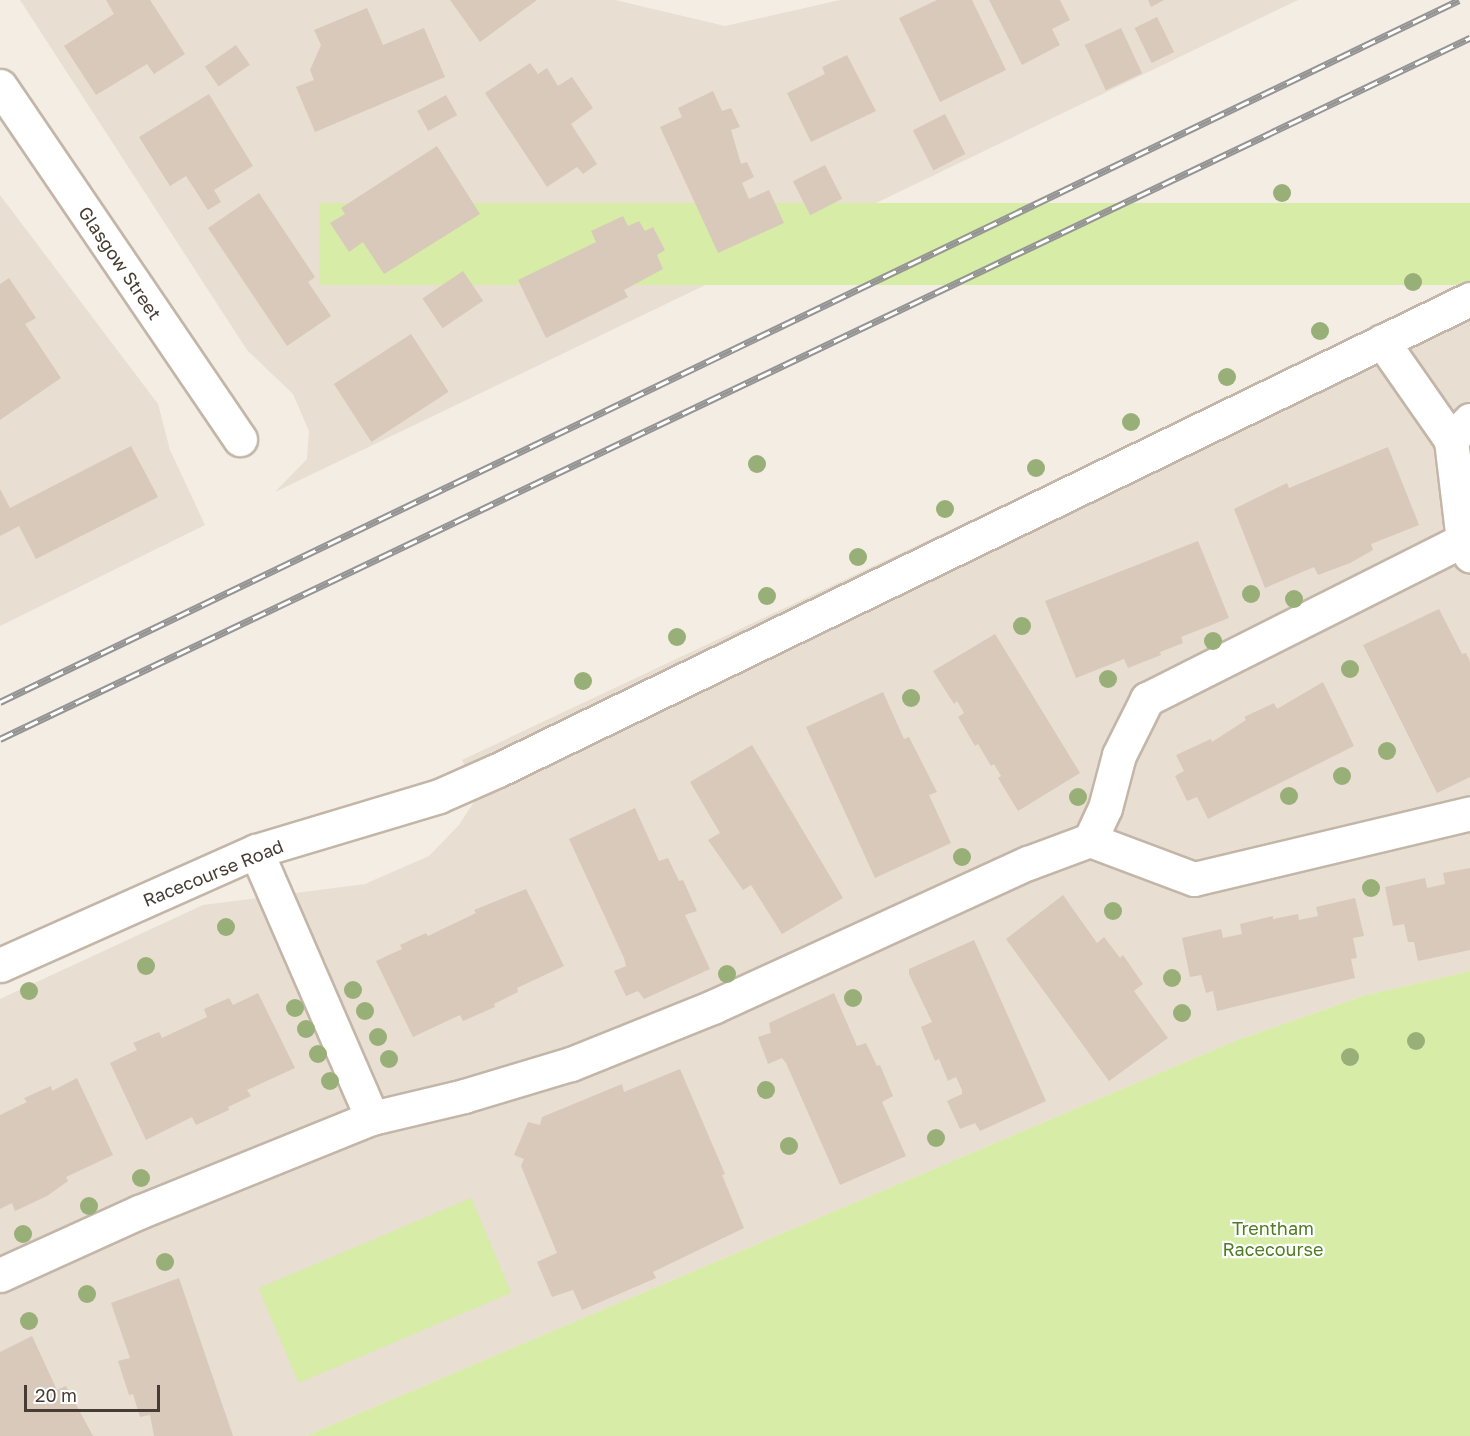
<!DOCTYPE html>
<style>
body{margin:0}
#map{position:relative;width:1470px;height:1436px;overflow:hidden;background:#f4ede3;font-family:"Golos Text",sans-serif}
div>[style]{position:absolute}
.residential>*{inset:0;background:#e8ded1}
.green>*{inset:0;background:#d6eca7;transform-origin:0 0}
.building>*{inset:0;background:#d9c9bb;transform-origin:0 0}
.roads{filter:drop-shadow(2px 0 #c3b6a8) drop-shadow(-2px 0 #c3b6a8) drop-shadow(0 2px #c3b6a8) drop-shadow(0 -2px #c3b6a8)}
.minor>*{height:33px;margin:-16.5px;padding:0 16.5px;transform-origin:16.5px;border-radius:16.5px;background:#fff}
.rail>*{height:7px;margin-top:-3.5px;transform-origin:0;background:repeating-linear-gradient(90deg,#fff 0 14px,#949494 0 28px);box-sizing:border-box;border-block:2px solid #949494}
.trees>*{width:18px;height:18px;margin:-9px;border-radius:50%;background:#99af78}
span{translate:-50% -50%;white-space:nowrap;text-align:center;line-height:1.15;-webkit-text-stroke:4.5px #fff;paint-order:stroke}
.street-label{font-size:18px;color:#463c33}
.park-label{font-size:18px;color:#4f7d21}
.scale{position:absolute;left:24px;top:1385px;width:136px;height:27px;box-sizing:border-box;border:3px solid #463c33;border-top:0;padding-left:8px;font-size:18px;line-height:21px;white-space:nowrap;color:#463c33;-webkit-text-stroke:4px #fff;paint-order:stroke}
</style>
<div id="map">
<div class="residential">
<i style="clip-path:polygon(20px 0,615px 0,725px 26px,840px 0,1298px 0,275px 492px,307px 459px,309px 431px,293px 394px,247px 350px)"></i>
<i style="clip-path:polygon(0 195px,158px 404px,170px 450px,205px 525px,0 626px)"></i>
<i style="clip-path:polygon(1470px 285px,1470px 971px,1363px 996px,1235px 1041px,306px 1436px,0 1436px,0 999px,203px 905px,365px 884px,429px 856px,459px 825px,479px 794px,462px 760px)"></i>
</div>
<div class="green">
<i style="left:1470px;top:203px;width:82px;height:1151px;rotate:90deg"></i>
<i style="clip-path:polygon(1470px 971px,1470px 1436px,306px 1436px,1235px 1041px,1363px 996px)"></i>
<i style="left:471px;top:1198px;width:103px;height:231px;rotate:67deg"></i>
</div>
<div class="building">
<i style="clip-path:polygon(106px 0,150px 0,185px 54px,154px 74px,147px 64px,96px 95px,64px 46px,114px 14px)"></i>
<i style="clip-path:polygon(450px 0,537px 0,480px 42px)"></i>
<i style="clip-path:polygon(937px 0,972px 0,1006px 70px,940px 102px,899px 18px)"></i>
<i style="clip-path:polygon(989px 0,1060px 0,1070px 20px,1052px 29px,1060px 45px,1022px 65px)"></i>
<i style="clip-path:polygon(1148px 0,1164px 0,1151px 7px)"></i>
<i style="clip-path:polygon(367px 8px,383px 45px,424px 28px,445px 77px,315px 132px,296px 87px,314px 80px,310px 70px,321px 45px,314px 30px)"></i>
<i style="left:1157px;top:17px;width:39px;height:25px;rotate:64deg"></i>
<i style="left:1121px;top:28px;width:50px;height:40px;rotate:65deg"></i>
<i style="left:236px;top:45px;width:24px;height:38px;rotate:55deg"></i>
<i style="clip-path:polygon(847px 55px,876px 111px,811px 142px,787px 93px,825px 74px,822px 67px)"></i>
<i style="clip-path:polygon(530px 63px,538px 74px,547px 68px,558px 86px,572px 77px,593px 108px,571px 124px,597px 164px,583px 174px,577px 167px,547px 187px,485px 93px)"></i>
<i style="clip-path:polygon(713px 91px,722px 111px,731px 108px,740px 127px,731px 130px,741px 164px,747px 162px,754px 177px,742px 183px,749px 199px,769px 190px,784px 223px,718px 253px,660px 127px,682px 117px,678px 108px)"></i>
<i style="clip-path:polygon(209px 94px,253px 166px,214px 190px,221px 202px,208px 210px,186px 176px,170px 186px,139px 137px)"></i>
<i style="left:446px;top:95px;width:23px;height:33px;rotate:61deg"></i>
<i style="left:945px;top:114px;width:45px;height:36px;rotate:63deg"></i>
<i style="clip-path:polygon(437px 146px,480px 214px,384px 274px,363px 242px,349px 252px,330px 223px,345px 214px,341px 208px)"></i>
<i style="left:825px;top:165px;width:38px;height:36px;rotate:63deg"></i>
<i style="clip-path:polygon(259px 193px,315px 277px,308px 282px,331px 316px,287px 346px,208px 228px)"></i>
<i style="clip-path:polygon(623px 216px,628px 226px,639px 221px,645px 231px,653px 227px,665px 250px,657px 255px,663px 269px,624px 290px,628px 297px,546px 338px,518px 280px,596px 242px,591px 231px)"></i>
<i style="left:463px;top:271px;width:36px;height:49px;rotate:56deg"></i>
<i style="clip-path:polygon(9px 278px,36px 318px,25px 324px,61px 378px,0 420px,0 284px)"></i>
<i style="left:411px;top:334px;width:69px;height:92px;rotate:57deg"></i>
<i style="clip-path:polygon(131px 446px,158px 497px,36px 559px,19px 526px,0 536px,0 489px,10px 508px)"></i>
<i style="clip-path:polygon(1388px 447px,1419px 525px,1371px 544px,1373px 550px,1350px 563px,1318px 575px,1314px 567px,1265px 588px,1234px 509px,1287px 483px,1289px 488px)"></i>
<i style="clip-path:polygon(1198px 541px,1229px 618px,1181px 637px,1183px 643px,1160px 652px,1161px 655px,1128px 668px,1124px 659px,1076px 678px,1045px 601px)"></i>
<i style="clip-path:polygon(1439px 609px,1462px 654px,1466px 653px,1470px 661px,1470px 777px,1437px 793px,1363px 645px)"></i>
<i style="clip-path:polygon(995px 634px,1080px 773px,1018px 811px,998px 778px,1001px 776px,994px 764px,991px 766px,978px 744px,975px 746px,958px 717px,964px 713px,957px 701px,954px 704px,933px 671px)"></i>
<i style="clip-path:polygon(1323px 682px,1354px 746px,1208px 819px,1197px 797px,1187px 801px,1175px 776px,1184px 771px,1176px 755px,1211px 739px,1212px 742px,1246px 720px,1244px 717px,1274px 703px,1277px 709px)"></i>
<i style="clip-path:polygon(883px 692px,904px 739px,909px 737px,937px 792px,929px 795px,951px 843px,875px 878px,806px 727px)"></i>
<i style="clip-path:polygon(752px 745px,843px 898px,782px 934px,751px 885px,743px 890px,708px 840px,720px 833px,690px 782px)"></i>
<i style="clip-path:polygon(635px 808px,659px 861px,668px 858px,679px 881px,683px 880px,697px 911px,685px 915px,710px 969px,644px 999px,638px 991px,626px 996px,614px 971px,626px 966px,624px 958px,569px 839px)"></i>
<i style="clip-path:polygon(1470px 868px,1470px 950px,1418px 961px,1414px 942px,1408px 942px,1404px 924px,1393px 926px,1385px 887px,1425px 878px,1427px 888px,1445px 884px,1443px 873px)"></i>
<i style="clip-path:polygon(526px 889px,564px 966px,517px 988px,518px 992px,494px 1004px,495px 1007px,463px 1021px,460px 1015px,413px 1037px,376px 961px,402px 949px,400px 945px,426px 933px,428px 936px,476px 913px,474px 910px)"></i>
<i style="clip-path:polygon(1063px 895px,1097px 943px,1104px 937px,1120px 958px,1123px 955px,1143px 984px,1134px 991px,1168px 1038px,1109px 1081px,1006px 939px)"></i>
<i style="clip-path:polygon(1355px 898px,1364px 936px,1353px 938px,1357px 958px,1351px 959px,1355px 978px,1217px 1011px,1213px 991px,1206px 993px,1201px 975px,1190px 977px,1182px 938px,1221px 929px,1223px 938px,1242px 934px,1240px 924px,1273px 916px,1273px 919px,1298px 914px,1299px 920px,1318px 916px,1316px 907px)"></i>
<i style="clip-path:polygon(974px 940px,1046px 1101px,980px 1131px,975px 1123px,960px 1129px,947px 1101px,962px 1094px,962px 1090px,956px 1077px,948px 1081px,939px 1059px,935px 1061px,921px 1027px,932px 1022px,909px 974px,909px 969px)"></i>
<i style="clip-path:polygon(258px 993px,295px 1068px,247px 1090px,251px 1096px,228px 1107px,229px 1110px,196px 1125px,192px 1117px,146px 1140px,110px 1063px,137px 1050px,133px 1043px,159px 1032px,162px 1038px,207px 1017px,204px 1009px,229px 998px,233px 1005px)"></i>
<i style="clip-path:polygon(834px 993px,857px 1046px,866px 1043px,877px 1066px,880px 1065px,893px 1096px,882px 1102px,906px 1156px,840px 1185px,786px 1063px,782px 1058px,768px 1064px,758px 1037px,771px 1033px,769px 1023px)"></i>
<i style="clip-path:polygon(680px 1069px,725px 1174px,722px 1175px,744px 1228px,653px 1272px,656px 1278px,582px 1310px,573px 1290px,552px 1297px,537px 1262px,557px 1253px,521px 1166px,524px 1159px,514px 1155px,528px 1122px,540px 1125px,542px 1117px,622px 1084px,624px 1092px)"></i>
<i style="clip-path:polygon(77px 1078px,113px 1155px,66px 1177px,68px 1181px,47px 1196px,15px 1211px,12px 1203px,0 1209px,0 1115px,27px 1102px,24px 1098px,51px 1086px,52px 1091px)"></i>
<i style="clip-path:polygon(179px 1278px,233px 1436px,154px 1436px,150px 1415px,140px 1417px,133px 1394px,129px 1395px,118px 1361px,130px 1358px,111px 1303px)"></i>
<i style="clip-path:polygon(32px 1336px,57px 1390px,66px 1386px,93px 1436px,0 1436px,0 1352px)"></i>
</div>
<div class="roads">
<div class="minor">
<i style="left:0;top:86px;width:427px;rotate:55.8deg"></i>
<i style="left:1382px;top:341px;width:121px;rotate:55.1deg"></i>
<i style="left:1470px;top:420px;width:28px;rotate:134deg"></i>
<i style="left:1451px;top:440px;width:101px;rotate:83.2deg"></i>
<i style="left:1463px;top:540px;width:17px;rotate:65deg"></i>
<i style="left:1090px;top:840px;width:35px;rotate:-65deg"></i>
<i style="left:1105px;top:808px;width:55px;rotate:-75.2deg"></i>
<i style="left:1119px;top:755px;width:63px;rotate:-63.4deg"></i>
<i style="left:1147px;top:699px;width:354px;rotate:-26.7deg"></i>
<i style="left:256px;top:851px;width:291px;rotate:66.5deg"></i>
<i style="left:372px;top:1118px;width:95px;rotate:-13.4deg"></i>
<i style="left:464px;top:1096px;width:112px;rotate:-16.7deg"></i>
<i style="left:571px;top:1064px;width:153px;rotate:-21.9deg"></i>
<i style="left:713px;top:1007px;width:346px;rotate:-24.6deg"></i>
<i style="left:1028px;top:863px;width:66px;rotate:-20.4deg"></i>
<i style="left:1090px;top:840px;width:111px;rotate:20.6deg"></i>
<i style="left:1194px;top:879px;width:284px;rotate:-13.4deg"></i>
<i style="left:0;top:965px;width:280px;rotate:-24deg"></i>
<i style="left:256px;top:851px;width:191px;rotate:-16.7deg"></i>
<i style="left:439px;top:796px;width:64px;rotate:-23.8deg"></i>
<i style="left:498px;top:770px;width:1080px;rotate:-25.85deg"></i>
<i style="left:0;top:1275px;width:153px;rotate:-24.4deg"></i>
<i style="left:139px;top:1212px;width:251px;rotate:-22deg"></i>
</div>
</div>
<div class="rail">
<i style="left:0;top:702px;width:1619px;rotate:-25.69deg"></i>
<i style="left:0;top:739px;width:1629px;rotate:-25.5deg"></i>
</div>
<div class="trees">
<i style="left:1282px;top:193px"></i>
<i style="left:1413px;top:282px"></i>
<i style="left:1320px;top:331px"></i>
<i style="left:1227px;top:377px"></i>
<i style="left:1131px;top:422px"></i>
<i style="left:757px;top:464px"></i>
<i style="left:1036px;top:468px"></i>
<i style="left:945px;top:509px"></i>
<i style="left:858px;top:557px"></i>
<i style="left:1251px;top:594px"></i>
<i style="left:767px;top:596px"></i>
<i style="left:1294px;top:599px"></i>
<i style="left:1022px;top:626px"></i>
<i style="left:677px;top:637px"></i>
<i style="left:1213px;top:641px"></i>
<i style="left:1350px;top:669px"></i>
<i style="left:1108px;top:679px"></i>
<i style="left:583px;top:681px"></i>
<i style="left:911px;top:698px"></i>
<i style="left:1387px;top:751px"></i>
<i style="left:1342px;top:776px"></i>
<i style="left:1289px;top:796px"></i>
<i style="left:1078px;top:797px"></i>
<i style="left:962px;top:857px"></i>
<i style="left:1371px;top:888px"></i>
<i style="left:1113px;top:911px"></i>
<i style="left:226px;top:927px"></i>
<i style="left:146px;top:966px"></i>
<i style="left:727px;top:974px"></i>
<i style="left:1172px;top:978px"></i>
<i style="left:353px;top:990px"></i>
<i style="left:29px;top:991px"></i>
<i style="left:853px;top:998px"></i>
<i style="left:295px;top:1008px"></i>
<i style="left:365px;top:1011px"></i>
<i style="left:1182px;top:1013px"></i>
<i style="left:306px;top:1029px"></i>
<i style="left:378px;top:1037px"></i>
<i style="left:1416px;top:1041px"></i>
<i style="left:318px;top:1054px"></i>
<i style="left:1350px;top:1057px"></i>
<i style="left:389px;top:1059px"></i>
<i style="left:330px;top:1081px"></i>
<i style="left:766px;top:1090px"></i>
<i style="left:936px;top:1138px"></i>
<i style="left:789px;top:1146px"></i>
<i style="left:141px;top:1178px"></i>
<i style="left:89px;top:1206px"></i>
<i style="left:23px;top:1234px"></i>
<i style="left:165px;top:1262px"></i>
<i style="left:87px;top:1294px"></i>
<i style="left:29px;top:1321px"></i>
</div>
<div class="street-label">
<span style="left:120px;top:263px;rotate:56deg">Glasgow Street</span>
<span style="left:213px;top:873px;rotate:-22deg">Racecourse Road</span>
</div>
<div class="park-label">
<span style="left:1273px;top:1239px">Trentham<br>Racecourse</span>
</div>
<div class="scale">20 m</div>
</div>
